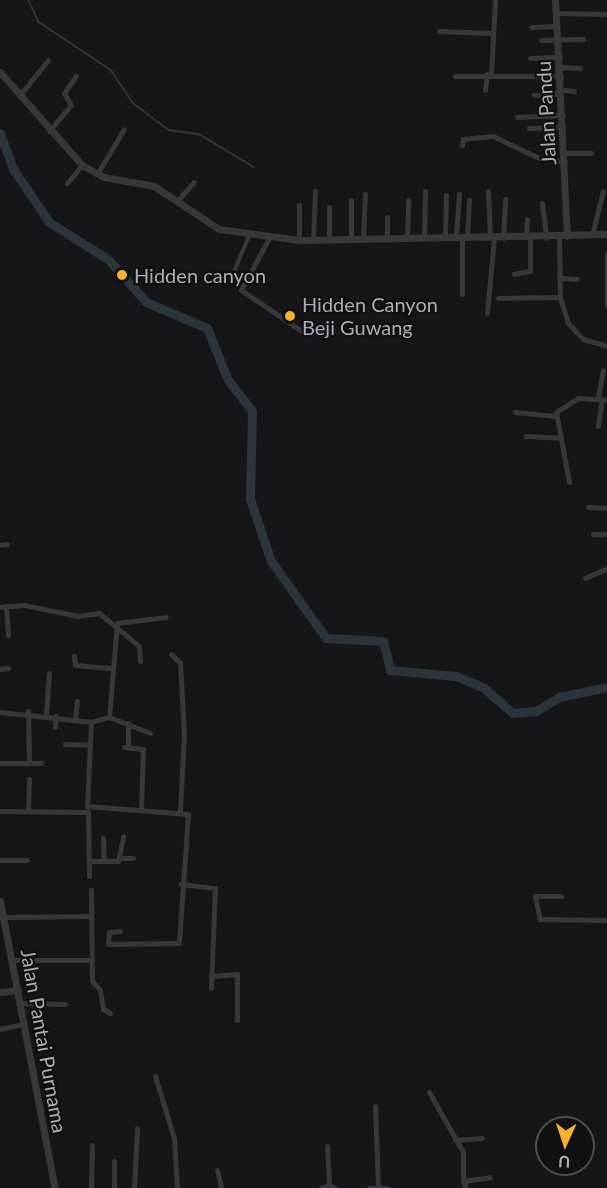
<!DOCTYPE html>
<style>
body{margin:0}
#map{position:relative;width:607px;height:1188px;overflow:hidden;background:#161618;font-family:Lato,sans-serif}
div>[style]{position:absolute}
.stream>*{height:1.5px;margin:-0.75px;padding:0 0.75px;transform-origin:0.75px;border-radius:0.75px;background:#2c353c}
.river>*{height:9px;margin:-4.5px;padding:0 4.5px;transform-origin:4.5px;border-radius:4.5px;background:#2c353c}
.pedestrian>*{height:4px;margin:-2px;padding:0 2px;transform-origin:2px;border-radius:2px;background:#37383d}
.minor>*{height:5px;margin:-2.5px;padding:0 2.5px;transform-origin:2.5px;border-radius:2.5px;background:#37383d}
.tertiary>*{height:7px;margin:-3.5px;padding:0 3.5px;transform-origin:3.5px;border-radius:3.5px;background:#37383d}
.dots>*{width:16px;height:16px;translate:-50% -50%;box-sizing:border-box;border:3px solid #111113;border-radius:50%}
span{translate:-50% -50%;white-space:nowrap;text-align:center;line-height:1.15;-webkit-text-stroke:4.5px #111113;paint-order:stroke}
.street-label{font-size:20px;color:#a8adb8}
.poi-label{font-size:20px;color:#a8adb8}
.left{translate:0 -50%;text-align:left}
.north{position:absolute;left:535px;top:1116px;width:60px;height:60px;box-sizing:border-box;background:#111113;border:2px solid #4d4f55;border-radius:50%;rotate:183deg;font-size:16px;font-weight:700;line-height:24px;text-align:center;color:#a8adb8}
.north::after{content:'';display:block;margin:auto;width:21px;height:27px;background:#f2b134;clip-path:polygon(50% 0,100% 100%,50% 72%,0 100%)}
</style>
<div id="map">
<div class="stream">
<i style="left:29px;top:0;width:24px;rotate:66deg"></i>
<i style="left:39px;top:22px;width:87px;rotate:33.7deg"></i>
<i style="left:111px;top:70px;width:40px;rotate:56deg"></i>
<i style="left:133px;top:103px;width:45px;rotate:36.9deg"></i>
<i style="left:169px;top:130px;width:30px;rotate:8deg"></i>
<i style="left:199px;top:134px;width:64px;rotate:31deg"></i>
</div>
<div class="river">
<i style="left:0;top:133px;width:38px;rotate:70deg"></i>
<i style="left:13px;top:169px;width:64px;rotate:55.8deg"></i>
<i style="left:49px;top:222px;width:71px;rotate:32.3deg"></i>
<i style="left:109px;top:260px;width:56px;rotate:48.6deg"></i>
<i style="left:146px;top:302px;width:66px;rotate:23.1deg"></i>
<i style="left:207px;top:328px;width:56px;rotate:68deg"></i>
<i style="left:228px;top:380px;width:39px;rotate:52deg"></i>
<i style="left:252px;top:411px;width:88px;rotate:91.3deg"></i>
<i style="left:250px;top:499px;width:65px;rotate:71.3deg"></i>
<i style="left:271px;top:561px;width:95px;rotate:54.5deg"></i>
<i style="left:326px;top:638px;width:57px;rotate:3deg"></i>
<i style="left:383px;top:641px;width:30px;rotate:76deg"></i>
<i style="left:390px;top:670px;width:66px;rotate:5.2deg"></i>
<i style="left:456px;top:676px;width:30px;rotate:23deg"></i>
<i style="left:484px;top:688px;width:38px;rotate:41deg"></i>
<i style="left:513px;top:713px;width:23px;rotate:-5deg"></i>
<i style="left:536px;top:711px;width:27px;rotate:-31deg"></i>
<i style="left:559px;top:697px;width:49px;rotate:-11.8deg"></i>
</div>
<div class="pedestrian">
<i style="left:235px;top:269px;width:39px;rotate:-67deg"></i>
</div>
<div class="minor">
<i style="left:556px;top:13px;width:51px;rotate:1.1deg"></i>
<i style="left:531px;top:27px;width:26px;rotate:-2deg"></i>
<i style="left:439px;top:31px;width:53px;rotate:2.2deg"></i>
<i style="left:541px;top:40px;width:42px;rotate:-1.4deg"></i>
<i style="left:530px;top:58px;width:30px;rotate:-2deg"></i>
<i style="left:560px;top:67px;width:20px;rotate:3deg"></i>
<i style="left:491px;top:74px;width:74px;rotate:-86.9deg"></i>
<i style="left:455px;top:76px;width:106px"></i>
<i style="left:485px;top:90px;width:16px;rotate:-83deg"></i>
<i style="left:565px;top:90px;width:9px;rotate:6deg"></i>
<i style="left:534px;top:95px;width:27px;rotate:-4deg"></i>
<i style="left:19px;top:96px;width:46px;rotate:-51.1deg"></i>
<i style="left:517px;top:117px;width:46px;rotate:-2.5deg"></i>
<i style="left:529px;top:128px;width:34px;rotate:-2deg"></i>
<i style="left:49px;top:131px;width:34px;rotate:-50deg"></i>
<i style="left:71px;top:105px;width:14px;rotate:-120deg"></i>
<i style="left:64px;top:93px;width:21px;rotate:-55deg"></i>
<i style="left:462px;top:145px;width:6px;rotate:-81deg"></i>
<i style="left:463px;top:139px;width:30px;rotate:-6deg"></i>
<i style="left:493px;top:136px;width:51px;rotate:25.6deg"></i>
<i style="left:539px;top:158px;width:26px;rotate:7deg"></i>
<i style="left:564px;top:153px;width:27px"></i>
<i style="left:97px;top:174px;width:52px;rotate:-59deg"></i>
<i style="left:67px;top:183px;width:23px;rotate:-50deg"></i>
<i style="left:488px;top:191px;width:47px;rotate:87.6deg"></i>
<i style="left:351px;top:200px;width:39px;rotate:90deg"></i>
<i style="left:176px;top:202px;width:27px;rotate:-48deg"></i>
<i style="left:542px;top:203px;width:35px;rotate:83deg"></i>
<i style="left:329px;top:207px;width:32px;rotate:90deg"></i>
<i style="left:592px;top:235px;width:45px;rotate:-76deg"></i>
<i style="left:526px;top:237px;width:18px;rotate:-87deg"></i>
<i style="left:559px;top:237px;width:60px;rotate:89deg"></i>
<i style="left:560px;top:297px;width:27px;rotate:73deg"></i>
<i style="left:568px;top:323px;width:22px;rotate:47deg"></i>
<i style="left:583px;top:339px;width:25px;rotate:16deg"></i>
<i style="left:269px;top:238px;width:59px;rotate:118.3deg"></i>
<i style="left:241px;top:290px;width:78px;rotate:34.1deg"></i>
<i style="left:387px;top:238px;width:21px;rotate:-90deg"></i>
<i style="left:407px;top:238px;width:38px;rotate:-88deg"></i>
<i style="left:424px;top:238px;width:47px;rotate:-88.8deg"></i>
<i style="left:445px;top:238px;width:43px;rotate:-88.7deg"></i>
<i style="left:456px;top:238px;width:44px;rotate:-86.1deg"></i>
<i style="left:467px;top:238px;width:38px;rotate:-87deg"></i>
<i style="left:503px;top:238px;width:39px;rotate:-87deg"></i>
<i style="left:313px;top:239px;width:48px;rotate:-87.6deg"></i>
<i style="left:363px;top:239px;width:45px;rotate:-87.5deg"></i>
<i style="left:299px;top:240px;width:35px;rotate:-90deg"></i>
<i style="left:607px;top:253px;width:53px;rotate:90deg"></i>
<i style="left:514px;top:274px;width:16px;rotate:-11deg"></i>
<i style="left:530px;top:271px;width:33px;rotate:-90deg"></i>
<i style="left:561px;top:278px;width:16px;rotate:4deg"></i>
<i style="left:462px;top:294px;width:56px;rotate:-90deg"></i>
<i style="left:498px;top:298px;width:62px;rotate:-0.9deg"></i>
<i style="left:487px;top:313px;width:75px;rotate:-84.7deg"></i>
<i style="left:598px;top:398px;width:28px;rotate:-80deg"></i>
<i style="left:515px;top:412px;width:41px;rotate:5.6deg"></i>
<i style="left:598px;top:426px;width:27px;rotate:-82deg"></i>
<i style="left:526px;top:436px;width:34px;rotate:3deg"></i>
<i style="left:569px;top:482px;width:71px;rotate:-100.5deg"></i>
<i style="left:556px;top:412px;width:26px;rotate:-32deg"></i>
<i style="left:578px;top:398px;width:29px;rotate:4deg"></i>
<i style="left:588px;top:507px;width:19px;rotate:3deg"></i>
<i style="left:593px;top:534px;width:14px"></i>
<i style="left:0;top:545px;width:7px;rotate:-8deg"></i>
<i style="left:585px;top:578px;width:24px;rotate:-24deg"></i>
<i style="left:6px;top:606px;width:29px;rotate:86deg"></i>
<i style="left:0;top:607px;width:24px;rotate:-5deg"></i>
<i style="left:24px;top:605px;width:55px;rotate:11.5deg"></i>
<i style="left:78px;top:616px;width:21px;rotate:-8deg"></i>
<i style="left:99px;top:613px;width:52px;rotate:39.5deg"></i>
<i style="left:139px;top:646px;width:15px;rotate:86deg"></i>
<i style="left:171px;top:654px;width:13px;rotate:45deg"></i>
<i style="left:180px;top:663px;width:71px;rotate:86.8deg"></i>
<i style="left:184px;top:734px;width:76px;rotate:93deg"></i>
<i style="left:74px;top:656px;width:9px;rotate:84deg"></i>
<i style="left:75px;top:665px;width:37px;rotate:5deg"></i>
<i style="left:0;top:669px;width:8px;rotate:-7deg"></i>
<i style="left:28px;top:711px;width:52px;rotate:88.9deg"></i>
<i style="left:0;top:712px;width:92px;rotate:6.3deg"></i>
<i style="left:91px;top:722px;width:19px;rotate:-16deg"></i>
<i style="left:46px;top:713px;width:40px;rotate:-85.7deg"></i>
<i style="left:75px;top:719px;width:18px;rotate:-84deg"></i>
<i style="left:128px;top:723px;width:23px;rotate:90deg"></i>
<i style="left:55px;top:727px;width:11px;rotate:-85deg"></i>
<i style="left:150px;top:733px;width:44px;rotate:-158.7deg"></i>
<i style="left:109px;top:717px;width:94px;rotate:-85.1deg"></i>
<i style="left:117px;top:623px;width:49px;rotate:-7deg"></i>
<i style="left:65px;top:744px;width:25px;rotate:2deg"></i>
<i style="left:124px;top:747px;width:19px;rotate:6deg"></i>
<i style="left:143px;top:749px;width:59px;rotate:91.9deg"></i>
<i style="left:0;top:763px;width:41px"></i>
<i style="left:87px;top:806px;width:101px;rotate:4.5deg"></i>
<i style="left:188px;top:814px;width:129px;rotate:94deg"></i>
<i style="left:179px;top:943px;width:71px;rotate:179.2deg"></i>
<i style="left:108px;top:944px;width:12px;rotate:-85deg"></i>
<i style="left:109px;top:932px;width:11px;rotate:-5deg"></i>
<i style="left:87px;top:807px;width:85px;rotate:-87.3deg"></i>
<i style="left:28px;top:810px;width:31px;rotate:-88deg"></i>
<i style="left:0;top:811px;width:88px;rotate:0.7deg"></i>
<i style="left:88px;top:812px;width:64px;rotate:89.1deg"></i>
<i style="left:103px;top:838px;width:23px;rotate:88deg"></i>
<i style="left:119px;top:858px;width:14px"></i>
<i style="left:0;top:860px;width:27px"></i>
<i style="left:89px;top:861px;width:29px"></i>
<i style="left:118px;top:861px;width:25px;rotate:-78deg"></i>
<i style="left:181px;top:884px;width:34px;rotate:7deg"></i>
<i style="left:215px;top:888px;width:100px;rotate:92.3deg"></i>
<i style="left:91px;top:890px;width:91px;rotate:89.4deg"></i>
<i style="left:92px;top:981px;width:12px;rotate:48deg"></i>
<i style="left:100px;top:990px;width:19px;rotate:81deg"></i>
<i style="left:103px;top:1009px;width:8px;rotate:30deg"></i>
<i style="left:561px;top:896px;width:26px;rotate:180deg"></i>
<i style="left:535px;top:896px;width:24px;rotate:78deg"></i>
<i style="left:540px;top:919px;width:67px;rotate:0.9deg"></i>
<i style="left:4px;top:917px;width:87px;rotate:-0.7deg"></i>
<i style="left:13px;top:960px;width:78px"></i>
<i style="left:213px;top:976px;width:24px;rotate:-5deg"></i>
<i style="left:237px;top:974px;width:46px;rotate:90deg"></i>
<i style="left:19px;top:1003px;width:46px;rotate:1.2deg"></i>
<i style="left:0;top:1029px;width:24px;rotate:-12deg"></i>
<i style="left:155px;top:1076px;width:65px;rotate:73deg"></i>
<i style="left:174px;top:1138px;width:50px;rotate:86.6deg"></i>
<i style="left:429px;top:1092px;width:69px;rotate:60.5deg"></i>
<i style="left:463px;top:1152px;width:29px;rotate:90deg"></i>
<i style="left:375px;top:1106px;width:81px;rotate:87.9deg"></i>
<i style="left:455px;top:1140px;width:27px;rotate:-4deg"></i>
<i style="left:327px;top:1146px;width:39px;rotate:87deg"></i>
<i style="left:329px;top:1185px;width:7px;rotate:27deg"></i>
<i style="left:217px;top:1170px;width:18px;rotate:77deg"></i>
<i style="left:91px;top:1188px;width:43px;rotate:-88.7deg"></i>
<i style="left:114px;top:1188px;width:27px;rotate:-90deg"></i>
<i style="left:134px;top:1188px;width:60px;rotate:-87.1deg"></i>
<i style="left:321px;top:1188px;width:9px;rotate:-21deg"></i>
<i style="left:369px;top:1188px;width:18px"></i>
<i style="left:466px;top:1188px;width:8px;rotate:-113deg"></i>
<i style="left:463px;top:1181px;width:27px;rotate:-8deg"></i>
</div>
<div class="tertiary">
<i style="left:555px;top:0;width:236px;rotate:87.1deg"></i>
<i style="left:0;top:72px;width:124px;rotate:48.6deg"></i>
<i style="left:82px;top:165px;width:25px;rotate:29deg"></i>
<i style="left:104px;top:177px;width:51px;rotate:10.2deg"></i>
<i style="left:154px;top:186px;width:78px;rotate:33.5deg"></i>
<i style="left:219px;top:229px;width:81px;rotate:7.8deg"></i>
<i style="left:299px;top:240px;width:308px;rotate:-1.1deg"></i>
<i style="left:0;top:901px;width:292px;rotate:79.2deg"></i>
<i style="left:0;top:992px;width:18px;rotate:-6deg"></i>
</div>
<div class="dots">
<i style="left:122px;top:275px;background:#f2b134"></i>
<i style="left:290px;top:316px;background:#f2b134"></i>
</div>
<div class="street-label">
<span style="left:546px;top:113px;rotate:-93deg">Jalan Pandu</span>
<span style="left:44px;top:1041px;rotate:80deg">Jalan Pantai Purnama</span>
</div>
<div class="poi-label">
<span class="left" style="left:134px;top:275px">Hidden canyon</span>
<span class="left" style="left:302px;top:316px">Hidden Canyon<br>Beji Guwang</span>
</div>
<div class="north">U</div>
</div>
